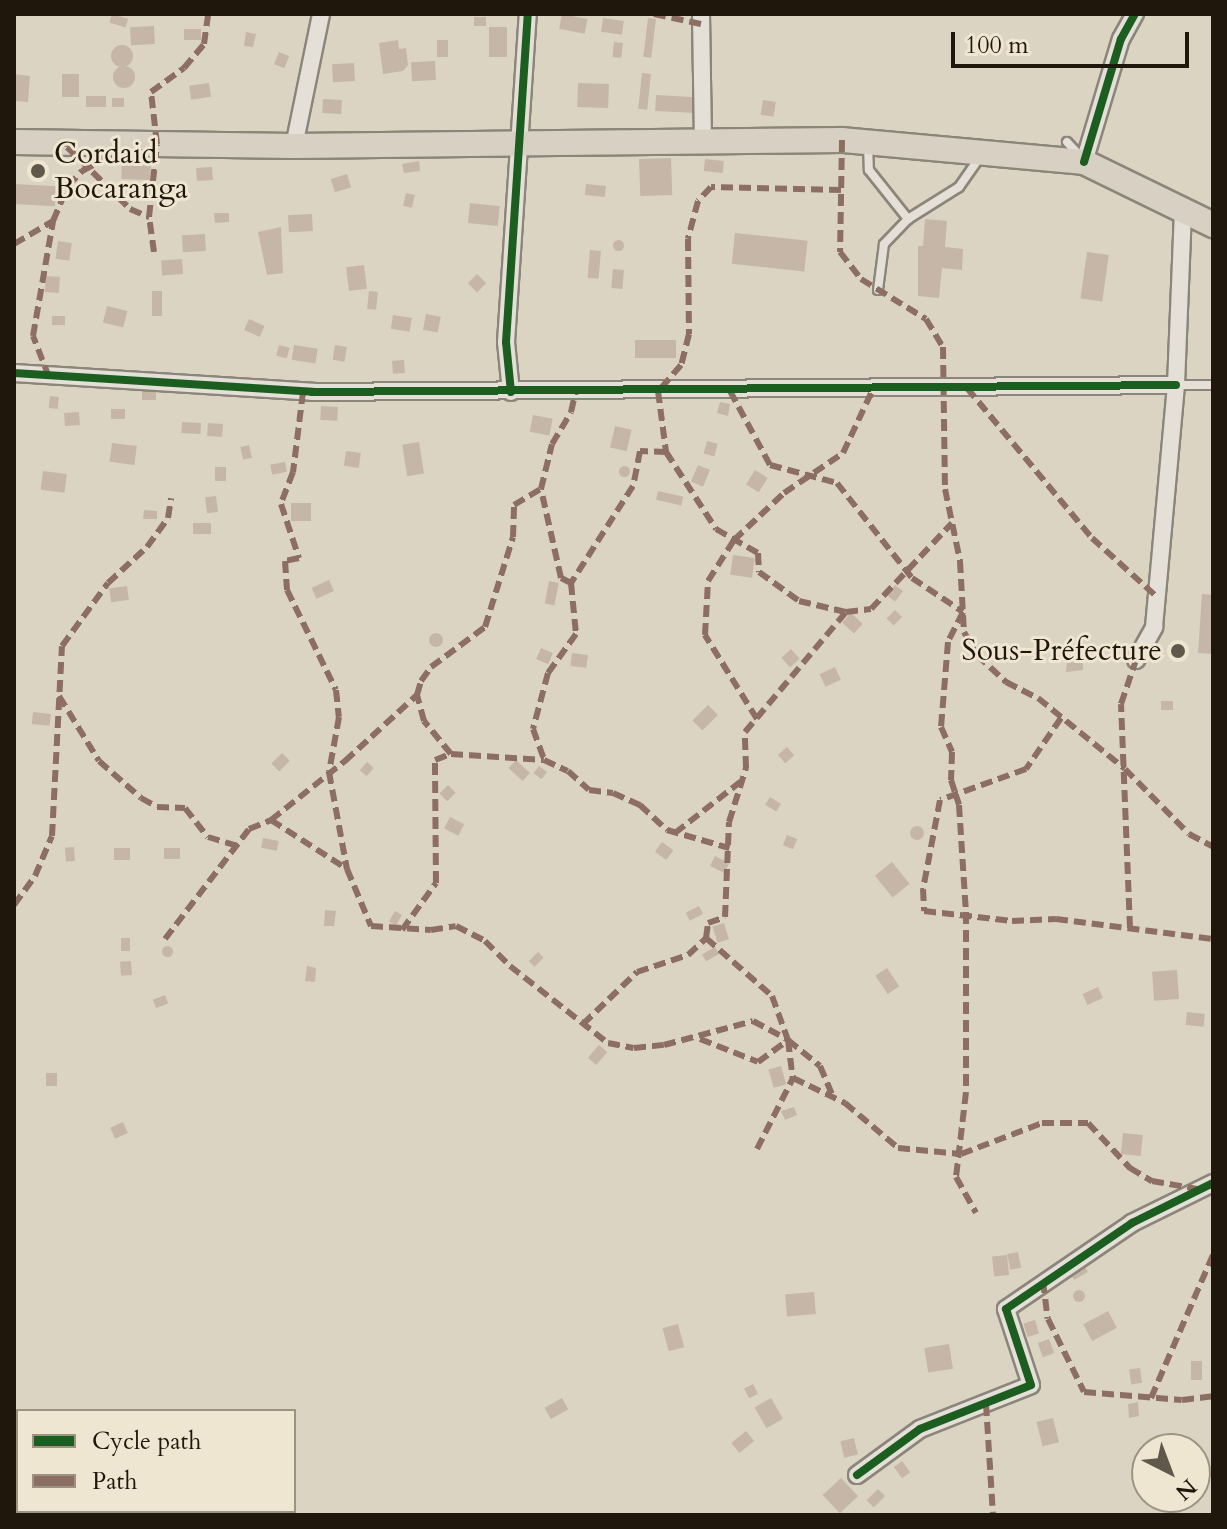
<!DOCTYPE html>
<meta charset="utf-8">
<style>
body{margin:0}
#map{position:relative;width:1227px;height:1529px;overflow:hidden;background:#dcd4c2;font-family:Cardo,serif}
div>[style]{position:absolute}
.building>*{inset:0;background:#c6b6a7;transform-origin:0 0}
.round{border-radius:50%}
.roads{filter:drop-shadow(2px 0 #8b857a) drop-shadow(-2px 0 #8b857a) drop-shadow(0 2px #8b857a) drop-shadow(0 -2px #8b857a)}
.service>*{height:8px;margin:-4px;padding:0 4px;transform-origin:4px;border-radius:4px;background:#e4e0d7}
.minor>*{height:16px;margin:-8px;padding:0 8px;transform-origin:8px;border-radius:8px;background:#e4e0d7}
.primary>*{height:24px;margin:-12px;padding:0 12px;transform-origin:12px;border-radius:12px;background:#d8d1c3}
.quiet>*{height:6px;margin-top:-3px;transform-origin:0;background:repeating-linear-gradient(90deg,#8d6e63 0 12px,transparent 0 18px)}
.cycleway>*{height:8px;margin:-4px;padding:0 4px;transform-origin:4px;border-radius:4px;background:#1b5e20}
.dots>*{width:22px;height:22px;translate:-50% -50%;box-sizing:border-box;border:4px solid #efe6d1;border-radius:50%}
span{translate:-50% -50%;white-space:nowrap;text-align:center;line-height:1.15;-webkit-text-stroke:6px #efe6d1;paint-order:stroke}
.poi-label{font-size:30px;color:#1f160c}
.left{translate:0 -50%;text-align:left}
.right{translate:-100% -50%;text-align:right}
.frame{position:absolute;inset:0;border:16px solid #1f160c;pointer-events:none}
.legend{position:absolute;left:16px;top:1409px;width:280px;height:104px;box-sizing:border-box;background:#efe6d1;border:2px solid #9c9382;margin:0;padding:10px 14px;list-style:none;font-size:24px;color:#1f160c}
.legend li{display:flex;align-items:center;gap:16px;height:40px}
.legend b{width:40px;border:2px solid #9c9382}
.north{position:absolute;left:1131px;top:1433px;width:80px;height:80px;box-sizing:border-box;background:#efe6d1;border:2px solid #9c9382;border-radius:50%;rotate:138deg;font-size:22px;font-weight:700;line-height:32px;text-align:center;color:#1f160c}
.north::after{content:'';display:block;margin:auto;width:28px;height:36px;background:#61584c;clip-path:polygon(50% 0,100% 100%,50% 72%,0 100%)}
.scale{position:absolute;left:951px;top:32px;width:238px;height:36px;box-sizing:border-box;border:4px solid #1f160c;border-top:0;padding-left:10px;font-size:24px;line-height:28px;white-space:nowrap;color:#1f160c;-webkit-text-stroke:6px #efe6d1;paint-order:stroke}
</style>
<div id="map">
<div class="building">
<i style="left:112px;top:14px;width:17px;height:9px;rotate:17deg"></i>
<i style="left:562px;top:14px;width:26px;height:15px;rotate:11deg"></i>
<i style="left:474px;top:17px;width:12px;height:9px"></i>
<i style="left:603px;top:18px;width:21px;height:14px;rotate:8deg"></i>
<i style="left:648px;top:18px;width:8px;height:39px;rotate:7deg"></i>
<i style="left:154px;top:26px;width:18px;height:24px;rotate:87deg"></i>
<i style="left:489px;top:27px;width:18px;height:30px"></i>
<i style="left:184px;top:29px;width:17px;height:11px"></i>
<i style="clip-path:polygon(246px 32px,256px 34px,253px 47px,244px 46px)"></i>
<i style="clip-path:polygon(398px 40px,399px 49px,406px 48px,408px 65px,403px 71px,383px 74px,379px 43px)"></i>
<i style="left:437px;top:40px;width:11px;height:17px"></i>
<i style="left:614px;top:42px;width:9px;height:15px;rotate:6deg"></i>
<i class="round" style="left:111px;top:45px;width:22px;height:22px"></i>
<i style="left:279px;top:52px;width:11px;height:13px;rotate:22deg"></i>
<i style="left:435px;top:61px;width:19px;height:24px;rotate:87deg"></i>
<i style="left:354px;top:63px;width:18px;height:22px;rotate:87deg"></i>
<i class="round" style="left:113px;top:66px;width:22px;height:22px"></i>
<i style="left:642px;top:73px;width:9px;height:36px;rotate:6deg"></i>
<i style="clip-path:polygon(14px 74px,30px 76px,28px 102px,14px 101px)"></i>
<i style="left:62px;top:74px;width:17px;height:23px"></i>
<i style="left:209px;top:83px;width:14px;height:20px;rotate:82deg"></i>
<i style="left:578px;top:83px;width:31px;height:24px;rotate:2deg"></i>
<i style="left:656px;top:95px;width:41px;height:16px;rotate:3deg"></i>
<i style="left:86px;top:96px;width:20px;height:11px"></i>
<i style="left:112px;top:98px;width:12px;height:9px"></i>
<i style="left:323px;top:99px;width:19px;height:14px;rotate:3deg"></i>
<i style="left:763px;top:100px;width:13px;height:15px;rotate:9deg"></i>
<i style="left:671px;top:158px;width:37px;height:32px;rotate:88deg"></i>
<i style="left:705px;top:159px;width:19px;height:12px;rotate:6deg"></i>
<i style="left:122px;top:160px;width:29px;height:19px;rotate:2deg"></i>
<i style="clip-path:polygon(419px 161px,420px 171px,404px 173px,402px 164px)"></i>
<i style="left:212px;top:167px;width:13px;height:16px;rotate:86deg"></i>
<i style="left:347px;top:174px;width:14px;height:17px;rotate:73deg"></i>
<i style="left:14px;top:184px;width:42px;height:20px;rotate:3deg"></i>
<i style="left:586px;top:184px;width:20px;height:11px;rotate:6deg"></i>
<i style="left:406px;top:193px;width:9px;height:13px;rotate:13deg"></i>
<i style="left:470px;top:203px;width:30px;height:20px;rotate:6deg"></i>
<i style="clip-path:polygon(214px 213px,229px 213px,229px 222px,215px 223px)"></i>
<i style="left:312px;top:214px;width:17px;height:24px;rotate:87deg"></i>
<i style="clip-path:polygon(925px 219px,947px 221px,945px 247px,963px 249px,962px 270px,942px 268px,939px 298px,918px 296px,918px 246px,923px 246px)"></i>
<i style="clip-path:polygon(281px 227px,283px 273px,267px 275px,258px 232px)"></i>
<i style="left:735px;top:233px;width:73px;height:31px;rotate:6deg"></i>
<i style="left:205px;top:234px;width:17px;height:23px;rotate:87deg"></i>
<i class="round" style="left:612.5px;top:239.5px;width:11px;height:11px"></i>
<i style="left:58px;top:241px;width:14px;height:18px;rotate:8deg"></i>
<i style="left:590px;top:250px;width:11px;height:28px;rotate:5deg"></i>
<i style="left:1087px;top:252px;width:22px;height:47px;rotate:8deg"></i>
<i style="left:182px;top:259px;width:15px;height:21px;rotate:86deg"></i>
<i style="left:364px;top:265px;width:24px;height:18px;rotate:83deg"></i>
<i style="left:613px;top:269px;width:11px;height:19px;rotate:5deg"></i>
<i style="left:477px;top:274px;width:13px;height:13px;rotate:45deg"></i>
<i style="left:46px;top:276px;width:14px;height:16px;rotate:4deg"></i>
<i style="left:152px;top:291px;width:10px;height:25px"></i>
<i style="left:369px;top:291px;width:9px;height:18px;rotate:6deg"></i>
<i style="left:107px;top:306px;width:21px;height:17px;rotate:14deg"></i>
<i style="left:426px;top:314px;width:15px;height:16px;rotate:11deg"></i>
<i style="left:393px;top:315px;width:19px;height:14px;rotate:9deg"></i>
<i style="left:52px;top:316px;width:13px;height:9px"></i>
<i style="left:249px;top:319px;width:17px;height:12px;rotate:24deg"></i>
<i style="left:635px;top:340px;width:41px;height:18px"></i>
<i style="left:279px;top:345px;width:11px;height:11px;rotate:15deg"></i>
<i style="left:294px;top:345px;width:24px;height:15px;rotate:9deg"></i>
<i style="left:335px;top:345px;width:12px;height:15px;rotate:9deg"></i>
<i style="left:404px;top:360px;width:13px;height:12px;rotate:86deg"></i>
<i style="left:142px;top:388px;width:14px;height:12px"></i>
<i style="left:50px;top:396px;width:9px;height:12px;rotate:6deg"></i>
<i style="clip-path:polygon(720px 402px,730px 404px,728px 416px,717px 413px)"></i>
<i style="left:321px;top:406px;width:17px;height:14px;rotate:3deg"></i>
<i style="left:125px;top:409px;width:10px;height:14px;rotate:90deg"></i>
<i style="left:79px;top:412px;width:13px;height:15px;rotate:86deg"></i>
<i style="left:533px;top:415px;width:20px;height:17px;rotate:11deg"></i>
<i style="left:182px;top:422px;width:19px;height:11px;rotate:3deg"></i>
<i style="left:208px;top:423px;width:15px;height:13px;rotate:4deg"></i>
<i style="left:615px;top:426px;width:17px;height:22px;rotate:13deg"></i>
<i style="left:707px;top:441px;width:11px;height:13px;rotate:15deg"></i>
<i style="left:419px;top:442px;width:32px;height:17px;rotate:81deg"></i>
<i style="left:112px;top:443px;width:25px;height:19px;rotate:7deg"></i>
<i style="left:249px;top:445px;width:13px;height:9px;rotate:77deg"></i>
<i style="left:346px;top:451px;width:15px;height:15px;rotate:8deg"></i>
<i style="left:285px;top:462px;width:10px;height:15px;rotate:79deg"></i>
<i style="left:698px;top:465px;width:13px;height:18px;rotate:23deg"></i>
<i class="round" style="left:618.5px;top:465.5px;width:11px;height:11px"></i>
<i style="left:215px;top:467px;width:11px;height:14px"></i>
<i style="left:755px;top:470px;width:15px;height:17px;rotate:32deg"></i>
<i style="left:43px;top:471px;width:24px;height:19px;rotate:7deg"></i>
<i style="left:658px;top:491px;width:26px;height:9px;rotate:13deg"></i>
<i style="left:216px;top:496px;width:16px;height:11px;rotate:83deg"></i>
<i style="left:311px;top:503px;width:18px;height:20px;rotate:90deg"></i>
<i style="clip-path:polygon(144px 510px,157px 511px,157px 519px,143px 519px)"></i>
<i style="left:193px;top:523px;width:18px;height:11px"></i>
<i style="left:733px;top:555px;width:22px;height:20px;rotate:8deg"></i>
<i style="left:329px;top:580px;width:12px;height:19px;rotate:66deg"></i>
<i style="left:549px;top:581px;width:10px;height:23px;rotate:11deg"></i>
<i style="left:895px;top:585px;width:10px;height:13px;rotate:37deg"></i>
<i style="left:127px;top:586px;width:14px;height:18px;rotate:82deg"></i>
<i style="clip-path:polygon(1202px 594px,1213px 595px,1213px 654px,1198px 653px)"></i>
<i style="left:895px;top:610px;width:10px;height:12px;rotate:45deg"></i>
<i style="left:851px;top:613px;width:16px;height:13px;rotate:43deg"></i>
<i class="round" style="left:429px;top:633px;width:14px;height:14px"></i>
<i style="left:541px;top:648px;width:13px;height:12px;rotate:23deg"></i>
<i style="left:791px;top:649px;width:13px;height:13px;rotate:48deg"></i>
<i style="left:572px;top:653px;width:16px;height:13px;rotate:7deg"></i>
<i style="clip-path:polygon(1067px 661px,1083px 661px,1083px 670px,1066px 672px)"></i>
<i style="left:835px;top:667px;width:14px;height:17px;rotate:65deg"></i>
<i style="left:1161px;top:701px;width:12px;height:9px"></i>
<i style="left:708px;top:705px;width:14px;height:22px;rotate:45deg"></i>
<i style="left:33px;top:712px;width:18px;height:12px;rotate:6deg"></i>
<i style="left:787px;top:747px;width:11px;height:12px;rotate:49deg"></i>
<i style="left:282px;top:753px;width:11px;height:15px;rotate:45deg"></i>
<i style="left:516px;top:760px;width:19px;height:11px;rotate:43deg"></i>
<i style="left:367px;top:762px;width:9px;height:11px;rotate:41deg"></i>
<i style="left:539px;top:766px;width:10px;height:9px;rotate:37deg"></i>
<i style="left:448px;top:785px;width:11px;height:12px;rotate:45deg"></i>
<i style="left:770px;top:797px;width:13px;height:9px;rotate:32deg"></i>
<i style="left:450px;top:817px;width:16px;height:13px;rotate:27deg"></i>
<i class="round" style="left:910px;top:826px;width:14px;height:14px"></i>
<i style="left:787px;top:835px;width:11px;height:11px;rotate:22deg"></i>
<i style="left:263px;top:838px;width:16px;height:10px;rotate:11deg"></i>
<i style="left:662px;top:842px;width:14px;height:12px;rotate:36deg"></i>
<i style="left:74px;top:847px;width:14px;height:9px;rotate:86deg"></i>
<i style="left:114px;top:848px;width:16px;height:12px"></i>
<i style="left:164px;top:848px;width:16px;height:11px"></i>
<i style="left:715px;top:856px;width:16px;height:11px;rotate:27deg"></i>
<i style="left:892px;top:862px;width:28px;height:22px;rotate:51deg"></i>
<i style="left:699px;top:906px;width:9px;height:15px;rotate:63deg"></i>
<i style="clip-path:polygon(325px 910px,336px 911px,334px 926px,324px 926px)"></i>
<i style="left:395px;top:911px;width:8px;height:12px;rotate:30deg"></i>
<i style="left:724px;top:923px;width:17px;height:12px;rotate:73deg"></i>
<i style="left:121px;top:938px;width:9px;height:13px"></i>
<i class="round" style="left:161.5px;top:945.5px;width:11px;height:11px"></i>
<i style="left:715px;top:947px;width:8px;height:15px;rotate:60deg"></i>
<i style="left:538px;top:952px;width:8px;height:13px;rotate:45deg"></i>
<i style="left:131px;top:961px;width:14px;height:11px;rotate:86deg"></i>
<i style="clip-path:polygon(307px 966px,316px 968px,315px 982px,305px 981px)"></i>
<i style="left:887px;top:968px;width:22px;height:14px;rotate:56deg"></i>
<i style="left:1177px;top:970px;width:29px;height:25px;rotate:86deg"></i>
<i style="left:1098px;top:987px;width:12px;height:17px;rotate:66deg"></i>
<i style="left:165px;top:995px;width:9px;height:13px;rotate:69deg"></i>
<i style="left:1187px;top:1012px;width:18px;height:13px;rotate:6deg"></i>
<i style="left:599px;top:1045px;width:11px;height:17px;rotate:41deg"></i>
<i style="left:781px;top:1066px;width:19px;height:13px;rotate:74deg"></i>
<i style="left:46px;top:1073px;width:11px;height:13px"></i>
<i style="clip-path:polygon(794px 1107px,797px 1115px,785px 1120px,781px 1111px)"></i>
<i style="left:123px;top:1122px;width:12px;height:14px;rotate:66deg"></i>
<i style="left:1123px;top:1133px;width:20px;height:21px;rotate:6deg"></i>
<i style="left:1018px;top:1252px;width:16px;height:11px;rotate:79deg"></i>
<i style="left:1007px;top:1255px;width:20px;height:15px;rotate:84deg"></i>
<i style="left:1084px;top:1265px;width:8px;height:16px;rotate:60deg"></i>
<i class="round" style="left:1073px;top:1290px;width:12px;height:12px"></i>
<i style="left:814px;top:1292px;width:22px;height:29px;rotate:85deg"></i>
<i style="left:1108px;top:1311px;width:19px;height:28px;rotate:62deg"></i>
<i style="left:1035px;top:1320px;width:14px;height:12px;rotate:73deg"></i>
<i style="left:678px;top:1324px;width:24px;height:16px;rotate:75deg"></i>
<i style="left:1049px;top:1339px;width:15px;height:12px;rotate:70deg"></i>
<i style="left:949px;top:1344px;width:25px;height:25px;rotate:81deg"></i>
<i style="left:1191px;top:1361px;width:11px;height:19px"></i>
<i style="left:1140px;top:1368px;width:15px;height:11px;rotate:82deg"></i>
<i style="left:753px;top:1384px;width:11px;height:10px;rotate:63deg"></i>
<i style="left:562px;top:1398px;width:13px;height:20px;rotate:61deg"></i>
<i style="left:771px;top:1398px;width:24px;height:19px;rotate:60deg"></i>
<i style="clip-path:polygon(1138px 1402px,1139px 1416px,1129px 1418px,1128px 1404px)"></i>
<i style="left:1053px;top:1418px;width:25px;height:17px;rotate:76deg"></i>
<i style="left:746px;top:1431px;width:13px;height:19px;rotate:51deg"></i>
<i style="left:854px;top:1438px;width:17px;height:14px;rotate:77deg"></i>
<i style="clip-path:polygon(1204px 1457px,1209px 1463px,1198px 1472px,1195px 1464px)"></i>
<i style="left:902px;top:1461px;width:14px;height:10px;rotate:54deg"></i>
<i style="left:841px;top:1478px;width:25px;height:25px;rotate:47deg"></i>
<i style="left:878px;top:1489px;width:10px;height:16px;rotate:45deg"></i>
</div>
<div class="roads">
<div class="service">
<i style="left:1067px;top:142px;width:19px;rotate:47deg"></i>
<i style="left:868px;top:145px;width:25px;rotate:88deg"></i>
<i style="left:869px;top:170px;width:63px;rotate:51.5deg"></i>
<i style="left:878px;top:290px;width:46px;rotate:-82.6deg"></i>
<i style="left:884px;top:244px;width:35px;rotate:-46deg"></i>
<i style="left:908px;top:219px;width:60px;rotate:-32.1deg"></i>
<i style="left:959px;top:187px;width:38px;rotate:-55deg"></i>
<i style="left:1176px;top:385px;width:37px"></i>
</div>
<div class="minor">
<i style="left:701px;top:14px;width:129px;rotate:89.1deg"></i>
<i style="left:294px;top:146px;width:135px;rotate:-78.4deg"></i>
<i style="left:1084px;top:162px;width:128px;rotate:-73.3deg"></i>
<i style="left:1121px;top:39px;width:29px;rotate:-61deg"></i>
<i style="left:14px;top:373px;width:299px;rotate:3.6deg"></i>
<i style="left:312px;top:392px;width:864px;rotate:-0.46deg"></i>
<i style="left:511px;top:392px;width:50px;rotate:-95.7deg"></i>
<i style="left:506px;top:342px;width:329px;rotate:-86.2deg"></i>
<i style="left:1136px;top:660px;width:38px;rotate:-61deg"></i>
<i style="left:1154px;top:627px;width:243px;rotate:-84.8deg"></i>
<i style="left:1176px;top:385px;width:173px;rotate:-87.7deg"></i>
<i style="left:857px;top:1475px;width:78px;rotate:-36.1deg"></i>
<i style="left:920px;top:1429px;width:119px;rotate:-21.6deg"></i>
<i style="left:1031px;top:1385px;width:80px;rotate:-108.2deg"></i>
<i style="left:1006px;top:1309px;width:153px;rotate:-34.3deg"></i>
<i style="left:1132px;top:1223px;width:90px;rotate:-26.3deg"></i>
</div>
<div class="primary">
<i style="left:14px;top:142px;width:280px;rotate:0.8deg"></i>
<i style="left:294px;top:146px;width:548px;rotate:-0.63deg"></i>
<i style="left:842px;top:140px;width:243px;rotate:5.2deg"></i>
<i style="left:1084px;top:162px;width:144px;rotate:26deg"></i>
</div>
</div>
<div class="quiet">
<i style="left:654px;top:14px;width:48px;rotate:12deg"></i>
<i style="left:842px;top:140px;width:112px;rotate:91deg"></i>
<i style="left:840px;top:252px;width:34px;rotate:52deg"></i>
<i style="left:861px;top:279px;width:76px;rotate:31.6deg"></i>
<i style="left:926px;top:319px;width:33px;rotate:59deg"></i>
<i style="left:943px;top:347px;width:142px;rotate:89.2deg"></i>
<i style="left:945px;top:489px;width:74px;rotate:78.2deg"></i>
<i style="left:960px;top:561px;width:71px;rotate:86.8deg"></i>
<i style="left:964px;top:632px;width:26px;rotate:61deg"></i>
<i style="left:977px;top:655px;width:40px;rotate:43deg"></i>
<i style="left:1006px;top:682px;width:36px;rotate:27deg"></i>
<i style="left:1038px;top:698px;width:112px;rotate:39.2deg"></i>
<i style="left:1125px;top:769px;width:91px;rotate:45.4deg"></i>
<i style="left:1189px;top:834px;width:27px;rotate:28deg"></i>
<i style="left:68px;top:141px;width:6px;rotate:99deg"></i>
<i style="left:67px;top:147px;width:88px;rotate:44.5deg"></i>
<i style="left:130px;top:209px;width:21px;rotate:23deg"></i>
<i style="left:841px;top:190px;width:130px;rotate:-178.7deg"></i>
<i style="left:711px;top:187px;width:19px;rotate:133deg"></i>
<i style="left:698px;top:201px;width:39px;rotate:105deg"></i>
<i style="left:688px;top:239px;width:95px;rotate:89.4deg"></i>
<i style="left:689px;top:334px;width:32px;rotate:104deg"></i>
<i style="left:681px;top:365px;width:35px;rotate:131deg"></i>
<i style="left:658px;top:391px;width:62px;rotate:82.5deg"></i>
<i style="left:666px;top:452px;width:92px;rotate:57deg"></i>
<i style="left:716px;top:529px;width:48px;rotate:29.7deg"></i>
<i style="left:758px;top:553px;width:19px;rotate:87deg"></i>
<i style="left:759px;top:572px;width:49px;rotate:35.9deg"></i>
<i style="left:799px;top:601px;width:48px;rotate:13.2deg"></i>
<i style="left:846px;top:612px;width:25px;rotate:-7deg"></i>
<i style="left:871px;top:609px;width:118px;rotate:-46.7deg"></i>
<i style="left:14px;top:244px;width:45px;rotate:-30.5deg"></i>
<i style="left:154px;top:252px;width:35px;rotate:-98deg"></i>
<i style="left:149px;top:217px;width:73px;rotate:-83.7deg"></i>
<i style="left:157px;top:144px;width:52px;rotate:-96.6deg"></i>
<i style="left:151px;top:92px;width:41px;rotate:-36deg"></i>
<i style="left:184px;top:68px;width:31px;rotate:-50deg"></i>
<i style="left:204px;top:44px;width:30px;rotate:-82deg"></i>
<i style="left:49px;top:377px;width:44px;rotate:-111.3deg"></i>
<i style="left:33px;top:336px;width:117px;rotate:-80.1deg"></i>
<i style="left:53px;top:221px;width:38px;rotate:-67deg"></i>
<i style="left:68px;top:186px;width:21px;rotate:-47deg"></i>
<i style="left:82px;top:171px;width:40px;rotate:-28deg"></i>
<i style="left:117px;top:152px;width:38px"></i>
<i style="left:967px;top:388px;width:195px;rotate:50.2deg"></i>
<i style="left:1092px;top:538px;width:88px;rotate:42.2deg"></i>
<i style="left:730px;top:391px;width:84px;rotate:61.6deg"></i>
<i style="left:770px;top:465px;width:69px;rotate:15deg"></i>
<i style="left:837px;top:483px;width:121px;rotate:51.7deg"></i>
<i style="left:912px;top:578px;width:61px;rotate:33.7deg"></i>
<i style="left:963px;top:612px;width:34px;rotate:117deg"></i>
<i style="left:948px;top:642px;width:85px;rotate:94.7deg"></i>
<i style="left:941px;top:727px;width:27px;rotate:66deg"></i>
<i style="left:952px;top:752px;width:28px;rotate:92deg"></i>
<i style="left:951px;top:780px;width:26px;rotate:72deg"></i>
<i style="left:959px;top:805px;width:107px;rotate:86.3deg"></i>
<i style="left:966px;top:912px;width:180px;rotate:90deg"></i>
<i style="left:966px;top:1092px;width:86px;rotate:96.7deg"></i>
<i style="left:956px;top:1177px;width:41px;rotate:60.9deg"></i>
<i style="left:303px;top:392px;width:81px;rotate:97.1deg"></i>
<i style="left:293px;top:472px;width:34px;rotate:111deg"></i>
<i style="left:281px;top:504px;width:57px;rotate:71.6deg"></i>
<i style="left:299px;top:558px;width:14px;rotate:168deg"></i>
<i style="left:285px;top:561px;width:29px;rotate:86deg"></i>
<i style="left:287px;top:590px;width:111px;rotate:63.9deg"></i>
<i style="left:336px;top:690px;width:27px;rotate:84deg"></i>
<i style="left:339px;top:717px;width:56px;rotate:100.3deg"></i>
<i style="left:329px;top:772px;width:99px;rotate:79.5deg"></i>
<i style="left:666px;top:452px;width:26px;rotate:-178deg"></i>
<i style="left:640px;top:451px;width:36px;rotate:101deg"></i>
<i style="left:633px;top:486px;width:115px;rotate:122.6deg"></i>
<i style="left:571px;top:583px;width:51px;rotate:84.4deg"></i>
<i style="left:576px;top:634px;width:48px;rotate:125.7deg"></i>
<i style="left:548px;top:673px;width:58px;rotate:105deg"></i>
<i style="left:533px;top:729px;width:33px;rotate:70deg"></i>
<i style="left:544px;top:760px;width:26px;rotate:25deg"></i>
<i style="left:568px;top:771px;width:28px;rotate:42deg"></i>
<i style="left:589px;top:790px;width:24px;rotate:7deg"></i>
<i style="left:613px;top:793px;width:30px;rotate:24deg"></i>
<i style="left:640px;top:805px;width:37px;rotate:43deg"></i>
<i style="left:667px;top:830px;width:65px;rotate:16.2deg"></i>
<i style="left:571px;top:583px;width:11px;rotate:-153deg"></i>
<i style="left:561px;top:578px;width:91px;rotate:-102.7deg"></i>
<i style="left:541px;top:489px;width:46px;rotate:-76.3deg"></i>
<i style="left:552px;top:444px;width:37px;rotate:-59deg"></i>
<i style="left:571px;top:412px;width:22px;rotate:-77deg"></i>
<i style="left:59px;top:696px;width:76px;rotate:58.4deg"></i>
<i style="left:99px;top:761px;width:56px;rotate:41.4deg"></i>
<i style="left:141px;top:798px;width:18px;rotate:29deg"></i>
<i style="left:157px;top:807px;width:28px;rotate:2deg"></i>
<i style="left:185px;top:808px;width:37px;rotate:52deg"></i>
<i style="left:208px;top:837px;width:34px;rotate:17deg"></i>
<i style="left:1061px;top:718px;width:62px;rotate:124.5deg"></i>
<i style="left:1026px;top:769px;width:91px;rotate:160.2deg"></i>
<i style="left:940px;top:800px;width:91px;rotate:100.8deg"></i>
<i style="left:923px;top:889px;width:22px;rotate:87deg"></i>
<i style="left:924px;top:911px;width:89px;rotate:6.5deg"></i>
<i style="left:1012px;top:921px;width:44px;rotate:-2.6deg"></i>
<i style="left:1056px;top:919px;width:158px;rotate:7.3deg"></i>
<i style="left:757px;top:719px;width:99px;rotate:-121.8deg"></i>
<i style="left:705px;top:635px;width:54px;rotate:-86.8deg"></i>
<i style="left:708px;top:581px;width:49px;rotate:-57.6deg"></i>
<i style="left:734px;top:540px;width:69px;rotate:-43.2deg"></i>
<i style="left:784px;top:493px;width:71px;rotate:-34.1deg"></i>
<i style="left:843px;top:453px;width:71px;rotate:-64.9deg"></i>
<i style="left:451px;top:754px;width:43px;rotate:-129.3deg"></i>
<i style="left:424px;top:721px;width:27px;rotate:-105deg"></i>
<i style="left:417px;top:695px;width:15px;rotate:-74deg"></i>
<i style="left:421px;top:681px;width:17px;rotate:-54deg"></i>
<i style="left:431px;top:667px;width:67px;rotate:-36.5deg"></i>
<i style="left:485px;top:627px;width:94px;rotate:-72.7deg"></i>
<i style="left:513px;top:537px;width:32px;rotate:-88deg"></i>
<i style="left:514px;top:505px;width:31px;rotate:-31deg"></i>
<i style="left:271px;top:820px;width:90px;rotate:32.8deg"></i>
<i style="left:347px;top:869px;width:62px;rotate:67.2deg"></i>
<i style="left:371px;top:926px;width:60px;rotate:3.8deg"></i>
<i style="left:431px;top:930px;width:25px;rotate:-9deg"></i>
<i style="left:456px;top:926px;width:33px;rotate:27deg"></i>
<i style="left:485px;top:941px;width:35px;rotate:45deg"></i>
<i style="left:510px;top:966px;width:125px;rotate:38.2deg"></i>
<i style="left:608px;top:1043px;width:26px;rotate:11deg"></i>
<i style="left:634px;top:1048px;width:30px;rotate:-6deg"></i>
<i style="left:664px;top:1045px;width:92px;rotate:-15.1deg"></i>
<i style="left:753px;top:1021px;width:40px;rotate:28deg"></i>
<i style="left:788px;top:1040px;width:38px;rotate:83deg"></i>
<i style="left:793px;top:1078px;width:58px;rotate:25.7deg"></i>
<i style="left:845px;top:1103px;width:70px;rotate:40.3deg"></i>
<i style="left:898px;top:1148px;width:63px;rotate:5.4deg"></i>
<i style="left:961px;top:1154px;width:87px;rotate:-20.9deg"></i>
<i style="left:1042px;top:1123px;width:46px"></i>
<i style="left:1088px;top:1123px;width:62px;rotate:47deg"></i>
<i style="left:1130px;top:1168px;width:26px;rotate:31deg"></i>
<i style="left:1152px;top:1181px;width:47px;rotate:9.9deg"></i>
<i style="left:675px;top:833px;width:83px;rotate:-38.1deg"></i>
<i style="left:14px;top:905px;width:36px;rotate:-54deg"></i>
<i style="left:35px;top:876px;width:43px;rotate:-67deg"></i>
<i style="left:52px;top:836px;width:190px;rotate:-87deg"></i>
<i style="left:62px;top:646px;width:78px;rotate:-53.9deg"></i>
<i style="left:108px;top:583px;width:53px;rotate:-42.7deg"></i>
<i style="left:147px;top:547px;width:36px;rotate:-54deg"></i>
<i style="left:168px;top:518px;width:20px;rotate:-81deg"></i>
<i style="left:1130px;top:928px;width:224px;rotate:-92.3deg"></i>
<i style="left:1121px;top:704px;width:46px;rotate:-71.2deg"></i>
<i style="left:402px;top:930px;width:58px;rotate:-54.1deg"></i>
<i style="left:436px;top:883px;width:123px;rotate:-90.5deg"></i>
<i style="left:435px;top:760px;width:17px;rotate:-21deg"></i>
<i style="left:451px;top:754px;width:93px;rotate:3.7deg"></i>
<i style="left:706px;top:938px;width:88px;rotate:41.3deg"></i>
<i style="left:772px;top:996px;width:47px;rotate:70deg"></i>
<i style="left:788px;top:1040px;width:41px;rotate:39.1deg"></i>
<i style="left:820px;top:1066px;width:34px;rotate:67deg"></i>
<i style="left:165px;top:939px;width:138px;rotate:-52.6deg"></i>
<i style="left:249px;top:829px;width:24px;rotate:-22deg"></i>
<i style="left:271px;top:820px;width:95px;rotate:-38.6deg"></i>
<i style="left:345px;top:761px;width:98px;rotate:-42.5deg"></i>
<i style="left:583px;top:1024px;width:75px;rotate:-43.9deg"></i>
<i style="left:637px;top:972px;width:54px;rotate:-18.4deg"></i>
<i style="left:688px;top:955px;width:25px;rotate:-43deg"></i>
<i style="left:706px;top:938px;width:15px;rotate:-82deg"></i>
<i style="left:708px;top:923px;width:18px;rotate:-19deg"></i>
<i style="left:725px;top:917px;width:95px;rotate:-87.6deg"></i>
<i style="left:729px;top:822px;width:57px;rotate:-72.5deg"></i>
<i style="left:746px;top:768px;width:36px;rotate:-92deg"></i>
<i style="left:745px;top:732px;width:157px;rotate:-49.9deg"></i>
<i style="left:700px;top:1039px;width:62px;rotate:21.6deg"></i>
<i style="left:758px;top:1062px;width:37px;rotate:-36deg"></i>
<i style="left:757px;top:1149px;width:80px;rotate:-63.1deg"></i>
<i style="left:1043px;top:1281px;width:38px;rotate:83deg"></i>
<i style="left:1048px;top:1319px;width:81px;rotate:63.7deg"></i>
<i style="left:1084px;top:1392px;width:98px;rotate:4.7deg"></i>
<i style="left:1182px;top:1400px;width:31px;rotate:-7deg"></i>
<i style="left:1151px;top:1398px;width:156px;rotate:-66.6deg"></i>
<i style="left:986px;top:1404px;width:111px;rotate:86.4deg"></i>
</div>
<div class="cycleway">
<i style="left:1084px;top:162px;width:128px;rotate:-73.3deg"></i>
<i style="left:1121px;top:39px;width:29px;rotate:-61deg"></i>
<i style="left:14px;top:373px;width:299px;rotate:3.6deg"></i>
<i style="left:312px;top:392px;width:864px;rotate:-0.46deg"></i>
<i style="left:511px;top:392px;width:50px;rotate:-95.7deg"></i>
<i style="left:506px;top:342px;width:329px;rotate:-86.2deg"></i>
<i style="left:857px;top:1475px;width:78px;rotate:-36.1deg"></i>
<i style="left:920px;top:1429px;width:119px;rotate:-21.6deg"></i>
<i style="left:1031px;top:1385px;width:80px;rotate:-108.2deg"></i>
<i style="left:1006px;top:1309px;width:153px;rotate:-34.3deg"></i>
<i style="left:1132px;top:1223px;width:90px;rotate:-26.3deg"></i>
</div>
<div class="dots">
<i style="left:38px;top:171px;background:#61584c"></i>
<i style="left:1178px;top:651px;background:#61584c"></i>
</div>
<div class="poi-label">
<span class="left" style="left:54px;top:171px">Cordaid<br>Bocaranga</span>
<span class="right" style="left:1162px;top:651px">Sous-Préfecture</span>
</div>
<div class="frame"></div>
<ul class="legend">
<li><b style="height:10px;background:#1b5e20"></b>Cycle path</li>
<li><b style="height:10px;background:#8d6e63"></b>Path</li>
</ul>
<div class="north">N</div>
<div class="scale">100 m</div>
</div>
